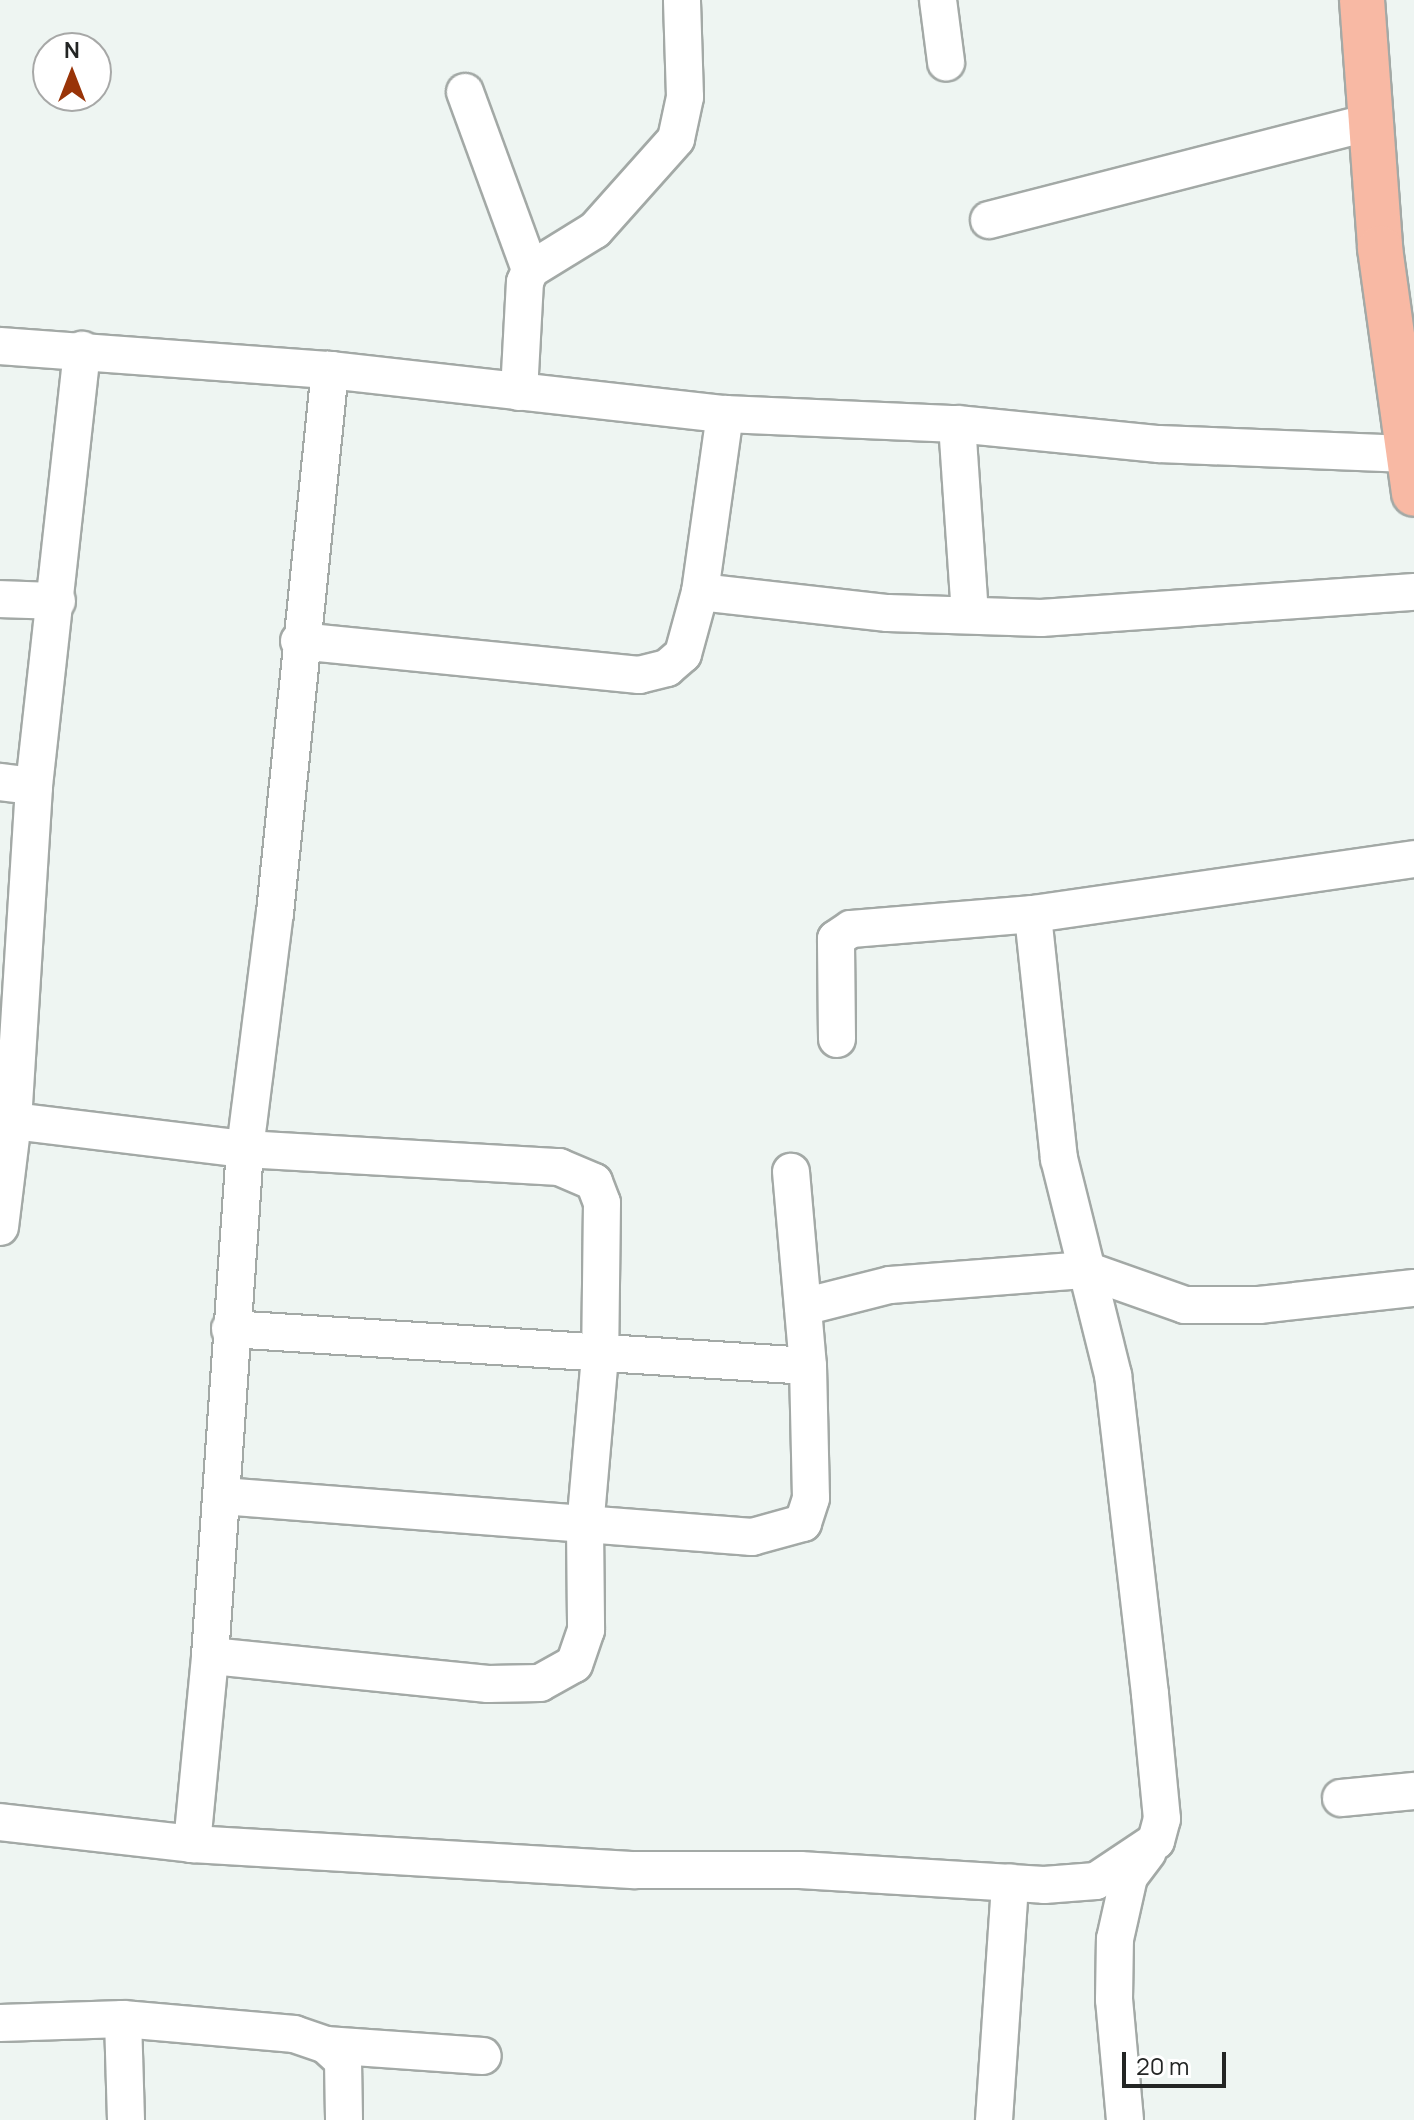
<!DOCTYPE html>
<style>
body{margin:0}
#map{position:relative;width:1414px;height:2120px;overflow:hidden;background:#eef5f2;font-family:Manrope,sans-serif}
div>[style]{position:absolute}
.roads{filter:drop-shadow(2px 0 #a3a9a6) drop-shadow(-2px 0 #a3a9a6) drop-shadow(0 2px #a3a9a6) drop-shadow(0 -2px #a3a9a6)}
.minor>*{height:36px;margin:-18px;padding:0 18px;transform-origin:18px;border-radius:18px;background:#fff}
.highway>*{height:44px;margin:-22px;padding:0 22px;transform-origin:22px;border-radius:22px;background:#f8b9a4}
span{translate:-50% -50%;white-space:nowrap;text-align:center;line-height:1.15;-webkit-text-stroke:8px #fff;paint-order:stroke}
.north{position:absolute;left:32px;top:32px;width:80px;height:80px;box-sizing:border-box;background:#fff;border:2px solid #a7a8a7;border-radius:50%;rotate:0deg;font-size:22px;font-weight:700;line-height:32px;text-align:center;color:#232524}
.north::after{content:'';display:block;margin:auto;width:28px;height:36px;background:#993408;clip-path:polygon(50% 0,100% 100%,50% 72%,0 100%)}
.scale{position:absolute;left:1122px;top:2052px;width:104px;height:36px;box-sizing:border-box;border:4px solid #232524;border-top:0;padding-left:10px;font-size:24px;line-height:28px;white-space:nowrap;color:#232524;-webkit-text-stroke:6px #fff;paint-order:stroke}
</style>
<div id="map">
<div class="roads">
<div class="minor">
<i style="left:938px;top:0;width:63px;rotate:82.6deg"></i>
<i style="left:465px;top:92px;width:189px;rotate:69.9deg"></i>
<i style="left:989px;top:220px;width:394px;rotate:-14.4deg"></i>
<i style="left:0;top:346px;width:331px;rotate:4.2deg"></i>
<i style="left:330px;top:370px;width:397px;rotate:6.4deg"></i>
<i style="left:725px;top:414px;width:232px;rotate:2.5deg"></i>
<i style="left:957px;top:424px;width:203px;rotate:5.7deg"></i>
<i style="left:1159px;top:444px;width:249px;rotate:2.3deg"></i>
<i style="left:519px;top:392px;width:110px;rotate:-86.9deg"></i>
<i style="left:525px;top:282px;width:13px;rotate:-67deg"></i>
<i style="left:530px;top:270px;width:76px;rotate:-31.6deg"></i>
<i style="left:595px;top:230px;width:122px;rotate:-48.3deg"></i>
<i style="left:676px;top:139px;width:43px;rotate:-77.9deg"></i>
<i style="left:685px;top:97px;width:97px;rotate:-91.8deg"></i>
<i style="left:957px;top:424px;width:191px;rotate:86.1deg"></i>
<i style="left:700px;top:592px;width:189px;rotate:6.4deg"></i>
<i style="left:888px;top:613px;width:153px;rotate:1.9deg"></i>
<i style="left:1041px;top:618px;width:374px;rotate:-4deg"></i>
<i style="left:0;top:599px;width:57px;rotate:2deg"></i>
<i style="left:299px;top:641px;width:342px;rotate:5.7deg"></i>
<i style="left:639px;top:675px;width:29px;rotate:-14deg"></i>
<i style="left:667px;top:668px;width:21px;rotate:-41deg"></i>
<i style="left:683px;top:654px;width:64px;rotate:-74.7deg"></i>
<i style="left:700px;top:592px;width:180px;rotate:-82deg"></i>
<i style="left:0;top:782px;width:34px;rotate:7deg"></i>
<i style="left:837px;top:1039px;width:100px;rotate:-90.6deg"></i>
<i style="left:836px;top:939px;width:18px;rotate:-34deg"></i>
<i style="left:851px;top:929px;width:183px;rotate:-4.7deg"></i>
<i style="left:1033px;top:914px;width:385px;rotate:-8.2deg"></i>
<i style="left:13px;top:1121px;width:234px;rotate:6.9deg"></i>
<i style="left:245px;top:1149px;width:315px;rotate:3.3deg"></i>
<i style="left:559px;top:1167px;width:38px;rotate:23deg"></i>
<i style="left:594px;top:1182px;width:22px;rotate:69deg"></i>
<i style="left:602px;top:1203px;width:153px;rotate:90.7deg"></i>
<i style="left:600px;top:1356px;width:171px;rotate:95deg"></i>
<i style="left:585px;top:1526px;width:104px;rotate:89.4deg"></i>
<i style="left:586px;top:1630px;width:36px;rotate:109deg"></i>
<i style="left:574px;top:1664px;width:39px;rotate:151deg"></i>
<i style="left:540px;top:1683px;width:52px;rotate:178.9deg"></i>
<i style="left:488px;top:1684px;width:279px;rotate:-174.2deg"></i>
<i style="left:0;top:1227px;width:107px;rotate:-83deg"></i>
<i style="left:13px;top:1121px;width:336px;rotate:-86.4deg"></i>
<i style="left:34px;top:786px;width:439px;rotate:-83.7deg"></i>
<i style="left:803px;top:1307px;width:90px;rotate:-14.2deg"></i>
<i style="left:890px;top:1285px;width:197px;rotate:-4.4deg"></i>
<i style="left:1086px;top:1270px;width:105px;rotate:19.5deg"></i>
<i style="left:1185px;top:1305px;width:74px"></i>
<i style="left:1259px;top:1305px;width:156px;rotate:-6.3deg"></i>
<i style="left:230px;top:1329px;width:579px;rotate:3.66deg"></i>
<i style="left:222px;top:1496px;width:532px;rotate:4.42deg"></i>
<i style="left:752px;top:1537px;width:53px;rotate:-15.4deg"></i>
<i style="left:803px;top:1523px;width:26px;rotate:-72deg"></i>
<i style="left:811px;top:1498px;width:132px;rotate:-91.3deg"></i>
<i style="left:808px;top:1366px;width:195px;rotate:-95deg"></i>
<i style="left:1341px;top:1798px;width:73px;rotate:-5.5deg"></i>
<i style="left:0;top:1822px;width:193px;rotate:6.5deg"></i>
<i style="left:192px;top:1844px;width:444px;rotate:3.4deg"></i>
<i style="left:635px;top:1870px;width:165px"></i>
<i style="left:800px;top:1870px;width:244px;rotate:3.5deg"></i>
<i style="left:1044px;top:1885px;width:52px;rotate:-4.4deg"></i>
<i style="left:1096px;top:1881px;width:72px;rotate:-33.7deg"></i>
<i style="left:1156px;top:1841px;width:23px;rotate:-75deg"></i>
<i style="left:1162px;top:1819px;width:126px;rotate:-95.5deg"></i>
<i style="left:1150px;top:1694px;width:321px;rotate:-96.6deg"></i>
<i style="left:1113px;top:1375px;width:223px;rotate:-104deg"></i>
<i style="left:1059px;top:1159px;width:246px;rotate:-96.1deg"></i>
<i style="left:192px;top:1844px;width:189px;rotate:-84.5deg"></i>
<i style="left:210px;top:1656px;width:508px;rotate:-86.05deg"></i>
<i style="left:245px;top:1149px;width:238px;rotate:-82.8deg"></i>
<i style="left:275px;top:913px;width:546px;rotate:-84.22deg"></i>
<i style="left:123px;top:2019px;width:101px;rotate:88.3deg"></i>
<i style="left:0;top:2023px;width:123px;rotate:-1.9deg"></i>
<i style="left:123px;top:2019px;width:172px;rotate:5deg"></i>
<i style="left:294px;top:2034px;width:34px;rotate:19deg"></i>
<i style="left:326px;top:2045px;width:23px;rotate:43deg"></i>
<i style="left:343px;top:2061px;width:59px;rotate:89deg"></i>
<i style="left:326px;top:2045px;width:157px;rotate:4deg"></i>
<i style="left:994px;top:2120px;width:238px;rotate:-86.1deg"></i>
<i style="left:1125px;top:2120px;width:121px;rotate:-95.2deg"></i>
<i style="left:1114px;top:2000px;width:61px;rotate:-89.1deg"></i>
<i style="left:1115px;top:1939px;width:64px;rotate:-77.3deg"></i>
<i style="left:1129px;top:1877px;width:31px;rotate:-53deg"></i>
</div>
<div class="highway">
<i style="left:1362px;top:0;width:249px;rotate:85.8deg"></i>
<i style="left:1380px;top:248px;width:248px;rotate:82.1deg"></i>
</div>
</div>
<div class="north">N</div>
<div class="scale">20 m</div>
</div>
